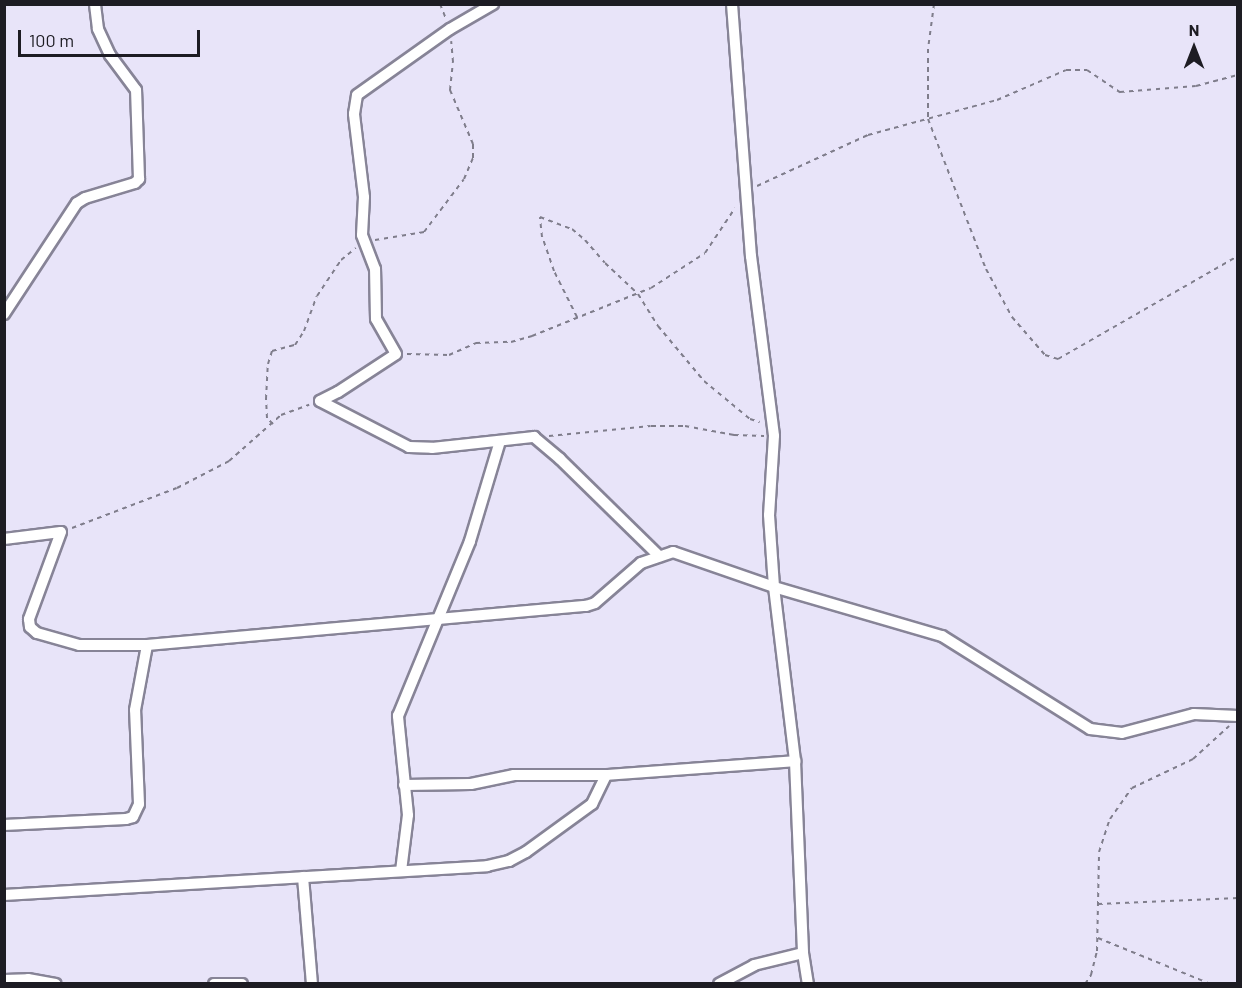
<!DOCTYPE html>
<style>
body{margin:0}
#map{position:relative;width:1242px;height:988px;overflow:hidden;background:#e8e4f9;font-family:Barlow,sans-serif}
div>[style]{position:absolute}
.path>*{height:2px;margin-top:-1px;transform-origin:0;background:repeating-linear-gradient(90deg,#7f7d8b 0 4.5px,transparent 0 9px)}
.roads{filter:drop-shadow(2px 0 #878497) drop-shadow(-2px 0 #878497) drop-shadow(0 2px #878497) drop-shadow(0 -2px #878497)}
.minor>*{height:10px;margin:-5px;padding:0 5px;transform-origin:5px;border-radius:5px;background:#fff}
span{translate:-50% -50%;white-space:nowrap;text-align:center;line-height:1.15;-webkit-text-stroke:6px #e8e4f9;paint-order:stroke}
.frame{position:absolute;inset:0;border:6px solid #1d1c23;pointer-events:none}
.north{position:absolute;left:1164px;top:18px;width:60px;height:60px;-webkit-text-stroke:4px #e8e4f9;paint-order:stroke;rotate:0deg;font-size:16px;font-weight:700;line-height:24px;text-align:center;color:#1d1c23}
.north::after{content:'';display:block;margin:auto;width:21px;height:27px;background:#1d1c23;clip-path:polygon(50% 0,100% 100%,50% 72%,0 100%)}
.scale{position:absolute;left:18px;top:30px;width:182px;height:27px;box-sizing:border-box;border:3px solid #1d1c23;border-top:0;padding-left:8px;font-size:18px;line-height:21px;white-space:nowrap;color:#1d1c23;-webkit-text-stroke:4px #e8e4f9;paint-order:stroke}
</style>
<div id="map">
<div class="path">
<i style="left:440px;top:4px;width:16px;rotate:68deg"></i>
<i style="left:934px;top:4px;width:45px;rotate:97.6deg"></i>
<i style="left:928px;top:49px;width:70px;rotate:90deg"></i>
<i style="left:928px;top:119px;width:161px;rotate:68.9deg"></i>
<i style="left:986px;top:269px;width:55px;rotate:61.6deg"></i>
<i style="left:1012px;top:317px;width:50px;rotate:49deg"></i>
<i style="left:1045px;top:355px;width:14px;rotate:17deg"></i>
<i style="left:1058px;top:359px;width:207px;rotate:-29.8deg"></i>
<i style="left:757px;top:186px;width:122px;rotate:-24.7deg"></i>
<i style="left:868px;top:135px;width:134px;rotate:-15.2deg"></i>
<i style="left:997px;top:100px;width:75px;rotate:-23.5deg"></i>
<i style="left:1066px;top:70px;width:21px"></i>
<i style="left:1087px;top:70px;width:40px;rotate:34deg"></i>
<i style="left:1120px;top:92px;width:76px;rotate:-4.5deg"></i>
<i style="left:1196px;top:86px;width:43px;rotate:-14.7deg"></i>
<i style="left:375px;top:240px;width:50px;rotate:-9.3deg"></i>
<i style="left:424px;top:232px;width:66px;rotate:-53deg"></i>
<i style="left:464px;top:179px;width:23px;rotate:-67deg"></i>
<i style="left:473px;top:158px;width:14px;rotate:-90deg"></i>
<i style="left:473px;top:144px;width:59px;rotate:-113.1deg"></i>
<i style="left:450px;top:90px;width:28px;rotate:-84deg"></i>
<i style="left:453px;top:62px;width:21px;rotate:-95deg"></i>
<i style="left:577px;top:317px;width:51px;rotate:-116.6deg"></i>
<i style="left:554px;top:271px;width:36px;rotate:-109deg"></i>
<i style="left:542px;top:237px;width:20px;rotate:-96deg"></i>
<i style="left:540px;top:217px;width:34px;rotate:21deg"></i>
<i style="left:572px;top:229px;width:17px;rotate:40deg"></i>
<i style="left:585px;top:240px;width:30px;rotate:49deg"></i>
<i style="left:605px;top:263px;width:45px;rotate:43.2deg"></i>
<i style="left:638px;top:294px;width:38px;rotate:58deg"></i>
<i style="left:658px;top:326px;width:72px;rotate:50.1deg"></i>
<i style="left:704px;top:381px;width:60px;rotate:39.6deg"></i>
<i style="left:750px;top:419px;width:10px;rotate:17deg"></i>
<i style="left:407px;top:354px;width:42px;rotate:1.4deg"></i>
<i style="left:449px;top:355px;width:30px;rotate:-24deg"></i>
<i style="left:476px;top:343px;width:35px;rotate:-2deg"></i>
<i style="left:511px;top:342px;width:22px;rotate:-16deg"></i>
<i style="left:532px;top:336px;width:128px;rotate:-22deg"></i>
<i style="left:651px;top:288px;width:64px;rotate:-32.9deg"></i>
<i style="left:705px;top:253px;width:54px;rotate:-56.3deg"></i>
<i style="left:273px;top:424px;width:8px;rotate:-135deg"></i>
<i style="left:267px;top:418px;width:19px;rotate:-93deg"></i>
<i style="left:266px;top:399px;width:35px;rotate:-87deg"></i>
<i style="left:268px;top:364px;width:14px;rotate:-73deg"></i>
<i style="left:272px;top:351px;width:24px;rotate:-15deg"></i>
<i style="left:295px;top:345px;width:17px;rotate:-57deg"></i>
<i style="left:304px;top:331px;width:37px;rotate:-70deg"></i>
<i style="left:317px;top:296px;width:43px;rotate:-56.3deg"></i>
<i style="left:341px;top:260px;width:19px;rotate:-39deg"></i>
<i style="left:549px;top:436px;width:102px;rotate:-5.6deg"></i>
<i style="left:651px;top:426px;width:34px"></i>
<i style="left:685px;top:426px;width:50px;rotate:10.4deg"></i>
<i style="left:734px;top:435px;width:30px;rotate:2deg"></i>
<i style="left:72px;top:528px;width:112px;rotate:-20.9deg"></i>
<i style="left:177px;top:488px;width:59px;rotate:-27.4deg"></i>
<i style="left:229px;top:461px;width:69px;rotate:-41.5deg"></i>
<i style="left:281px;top:415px;width:30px;rotate:-20deg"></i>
<i style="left:1098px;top:904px;width:140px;rotate:-2.5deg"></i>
<i style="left:1098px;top:938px;width:122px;rotate:22.2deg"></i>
<i style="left:1085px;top:984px;width:11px;rotate:-56deg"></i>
<i style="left:1091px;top:975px;width:25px;rotate:-76deg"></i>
<i style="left:1097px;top:951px;width:99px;rotate:-88.8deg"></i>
<i style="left:1099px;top:852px;width:35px;rotate:-72deg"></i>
<i style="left:1110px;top:819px;width:38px;rotate:-55deg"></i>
<i style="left:1132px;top:788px;width:68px;rotate:-25.4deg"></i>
<i style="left:1193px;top:759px;width:49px;rotate:-42.5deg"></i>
</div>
<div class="roads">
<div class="minor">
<i style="left:732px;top:4px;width:253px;rotate:85.7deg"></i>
<i style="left:751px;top:256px;width:181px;rotate:82.7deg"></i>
<i style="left:774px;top:436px;width:79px;rotate:93.6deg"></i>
<i style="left:769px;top:515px;width:72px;rotate:86deg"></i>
<i style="left:774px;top:587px;width:175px;rotate:83.1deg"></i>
<i style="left:795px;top:761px;width:192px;rotate:87.6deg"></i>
<i style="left:803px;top:953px;width:31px;rotate:81deg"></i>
<i style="left:4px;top:314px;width:133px;rotate:-56.7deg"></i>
<i style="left:77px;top:203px;width:9px;rotate:-32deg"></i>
<i style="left:85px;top:198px;width:52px;rotate:-16.7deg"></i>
<i style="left:135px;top:183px;width:6px;rotate:-45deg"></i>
<i style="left:139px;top:179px;width:89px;rotate:-91.9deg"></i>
<i style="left:136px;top:90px;width:44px;rotate:-126.6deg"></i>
<i style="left:110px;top:55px;width:29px;rotate:-115deg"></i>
<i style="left:98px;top:29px;width:25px;rotate:-97deg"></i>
<i style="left:320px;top:401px;width:20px;rotate:-27deg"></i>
<i style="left:338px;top:392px;width:69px;rotate:-33.2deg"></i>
<i style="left:396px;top:354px;width:40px;rotate:-119.7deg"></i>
<i style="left:376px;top:319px;width:50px;rotate:-91.1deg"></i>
<i style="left:375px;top:269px;width:36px;rotate:-111deg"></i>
<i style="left:362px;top:235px;width:38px;rotate:-87deg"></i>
<i style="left:364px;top:197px;width:84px;rotate:-96.9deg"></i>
<i style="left:354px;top:114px;width:19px;rotate:-81deg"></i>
<i style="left:357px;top:95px;width:114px;rotate:-35.4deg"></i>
<i style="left:450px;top:29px;width:50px;rotate:-30.2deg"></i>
<i style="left:320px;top:401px;width:100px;rotate:27.3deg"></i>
<i style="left:409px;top:447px;width:23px;rotate:2deg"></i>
<i style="left:432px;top:448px;width:103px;rotate:-6.2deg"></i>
<i style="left:534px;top:437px;width:34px;rotate:40deg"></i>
<i style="left:560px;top:459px;width:139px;rotate:44.4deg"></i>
<i style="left:4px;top:539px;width:57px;rotate:-7deg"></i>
<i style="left:61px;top:532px;width:93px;rotate:110.2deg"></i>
<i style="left:29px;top:619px;width:8px;rotate:83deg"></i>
<i style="left:30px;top:627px;width:9px;rotate:41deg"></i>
<i style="left:37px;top:633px;width:44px;rotate:15.9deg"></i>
<i style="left:79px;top:645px;width:68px"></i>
<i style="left:147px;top:645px;width:441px;rotate:-5.1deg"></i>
<i style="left:586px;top:606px;width:9px;rotate:-18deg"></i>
<i style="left:595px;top:603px;width:61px;rotate:-41deg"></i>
<i style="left:641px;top:563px;width:34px;rotate:-19deg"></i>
<i style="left:673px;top:552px;width:107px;rotate:19.1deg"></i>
<i style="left:774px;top:587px;width:175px;rotate:16.3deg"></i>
<i style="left:942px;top:636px;width:175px;rotate:32.1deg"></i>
<i style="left:1090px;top:729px;width:32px;rotate:7deg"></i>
<i style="left:1122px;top:733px;width:74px;rotate:-14.8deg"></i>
<i style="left:1194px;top:714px;width:44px;rotate:2.6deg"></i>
<i style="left:404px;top:785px;width:67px;rotate:-0.9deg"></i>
<i style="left:471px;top:784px;width:44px;rotate:-11.8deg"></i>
<i style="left:514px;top:775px;width:92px"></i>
<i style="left:4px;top:825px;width:122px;rotate:-2.8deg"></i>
<i style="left:126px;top:819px;width:7px;rotate:-16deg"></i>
<i style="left:133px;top:817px;width:14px;rotate:-65deg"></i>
<i style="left:139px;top:804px;width:94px;rotate:-92.4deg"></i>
<i style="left:135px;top:710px;width:66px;rotate:-79.5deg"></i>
<i style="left:401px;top:871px;width:56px;rotate:-82.9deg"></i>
<i style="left:408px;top:815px;width:100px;rotate:-95.8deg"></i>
<i style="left:398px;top:716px;width:189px;rotate:-67.6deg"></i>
<i style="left:470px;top:541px;width:104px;rotate:-73.3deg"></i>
<i style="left:303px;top:877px;width:107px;rotate:85.2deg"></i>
<i style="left:4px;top:895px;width:484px;rotate:-3.4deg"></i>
<i style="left:487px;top:866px;width:23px;rotate:-13deg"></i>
<i style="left:509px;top:861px;width:19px;rotate:-28deg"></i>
<i style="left:526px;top:852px;width:82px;rotate:-36deg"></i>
<i style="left:592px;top:804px;width:32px;rotate:-64deg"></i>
<i style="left:606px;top:775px;width:190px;rotate:-4.2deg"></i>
<i style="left:4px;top:980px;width:24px;rotate:-2deg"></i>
<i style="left:28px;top:979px;width:28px;rotate:10deg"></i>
<i style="left:214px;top:984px;width:28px"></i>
<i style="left:719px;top:984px;width:40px;rotate:-28deg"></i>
<i style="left:754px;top:965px;width:50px;rotate:-13.8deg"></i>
</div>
</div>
<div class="frame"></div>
<div class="north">N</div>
<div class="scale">100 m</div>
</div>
